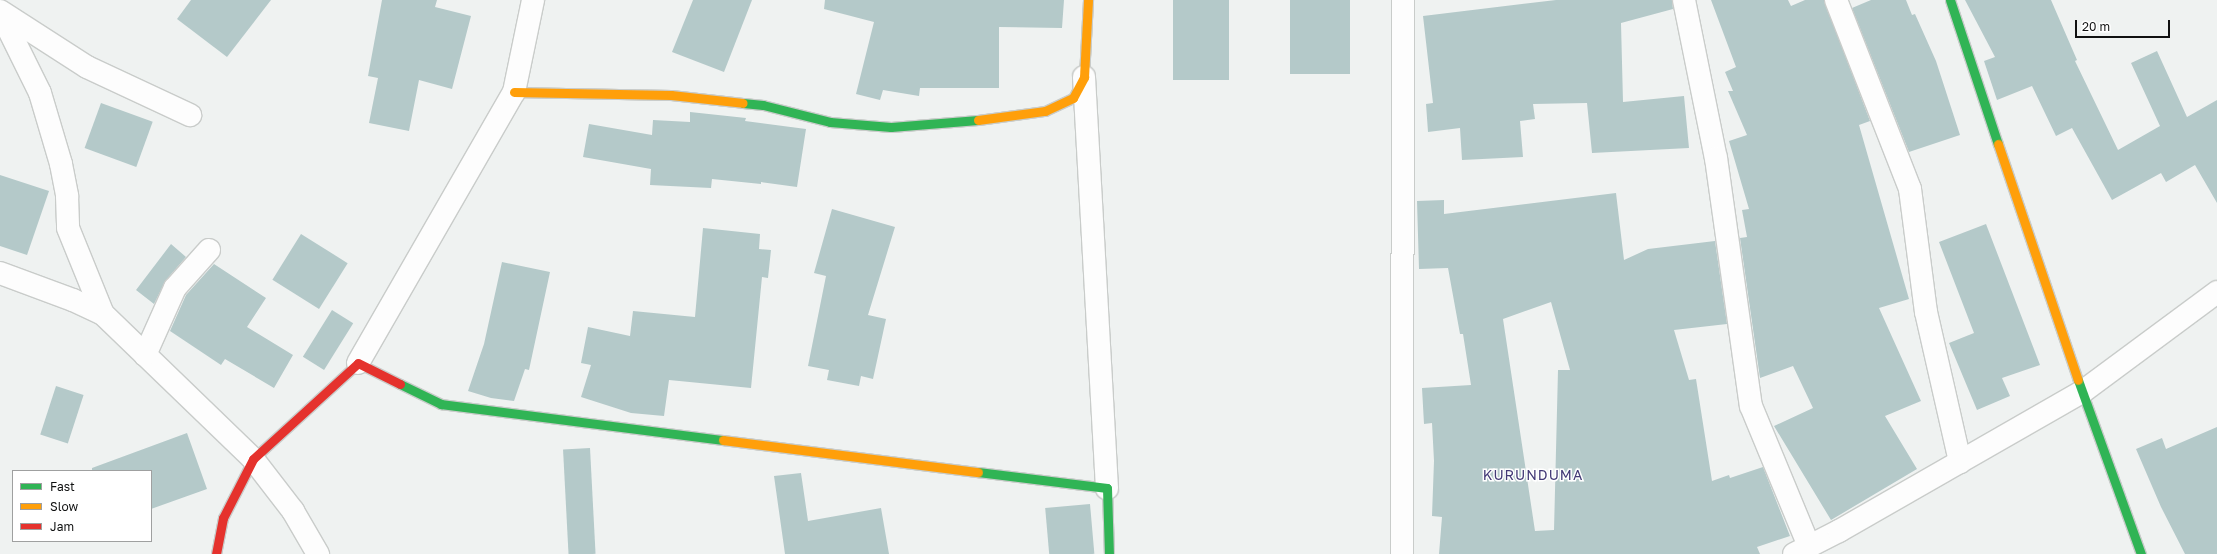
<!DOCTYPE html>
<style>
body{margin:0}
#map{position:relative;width:2217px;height:554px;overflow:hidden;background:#eff2f1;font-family:"Golos Text",sans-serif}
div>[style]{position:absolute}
.building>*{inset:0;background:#b4c9c9;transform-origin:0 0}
.roads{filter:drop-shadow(1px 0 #c9ccca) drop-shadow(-1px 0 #c9ccca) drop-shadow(0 1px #c9ccca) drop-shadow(0 -1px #c9ccca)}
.street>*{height:22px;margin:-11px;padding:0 11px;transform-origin:11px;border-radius:11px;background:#fdfdfd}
.fast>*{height:9px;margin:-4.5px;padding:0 4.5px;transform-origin:4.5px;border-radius:4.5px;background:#30b455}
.slow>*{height:9px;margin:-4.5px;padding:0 4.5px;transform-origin:4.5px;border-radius:4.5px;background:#ff9f0a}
.jam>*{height:9px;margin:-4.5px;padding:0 4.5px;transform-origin:4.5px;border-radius:4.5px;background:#e5322d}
span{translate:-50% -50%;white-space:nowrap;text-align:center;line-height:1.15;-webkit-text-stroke:3px #fff;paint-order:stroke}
.quarter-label{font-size:14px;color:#423976;letter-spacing:1px}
.legend{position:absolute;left:12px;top:470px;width:140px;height:72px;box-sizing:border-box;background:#fff;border:1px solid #9fa0a0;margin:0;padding:5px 7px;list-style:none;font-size:12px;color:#101111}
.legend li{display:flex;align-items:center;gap:8px;height:20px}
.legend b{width:20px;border:1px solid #9fa0a0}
.scale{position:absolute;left:2075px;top:20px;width:95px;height:18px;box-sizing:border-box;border:2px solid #101111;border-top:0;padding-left:5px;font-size:12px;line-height:14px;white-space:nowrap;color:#101111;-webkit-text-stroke:3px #fff;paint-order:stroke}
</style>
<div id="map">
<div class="building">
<i style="clip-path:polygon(191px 0,271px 0,227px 57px,177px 19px)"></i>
<i style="clip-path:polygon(382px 0,437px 0,435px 7px,471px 16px,452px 89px,419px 80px,409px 131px,369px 123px,378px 78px,368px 76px)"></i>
<i style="clip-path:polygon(693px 0,752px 0,724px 72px,672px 52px)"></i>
<i style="clip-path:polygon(825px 0,1064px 0,1062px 28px,999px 27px,999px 88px,920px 88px,919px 96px,883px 90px,880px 100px,856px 94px,874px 22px,824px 9px)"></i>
<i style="left:1173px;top:0;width:56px;height:80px"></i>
<i style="left:1290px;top:0;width:60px;height:74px"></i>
<i style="clip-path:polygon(1556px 0,1672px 0,1673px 9px,1621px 23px,1623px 102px,1684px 96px,1689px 148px,1592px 153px,1587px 103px,1533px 104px,1535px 119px,1520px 121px,1523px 157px,1462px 160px,1460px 128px,1428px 132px,1426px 104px,1433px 103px,1423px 16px)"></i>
<i style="clip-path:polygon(1711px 0,1788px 0,1791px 6px,1805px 0,1824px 0,1870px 121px,1859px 125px,1909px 299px,1879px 308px,1921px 401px,1885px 416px,1917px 469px,1831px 520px,1774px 426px,1813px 408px,1793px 366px,1760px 378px,1740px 238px,1747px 237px,1742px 210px,1749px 209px,1729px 141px,1747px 135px,1728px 91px,1733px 91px,1725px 72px,1736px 67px)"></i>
<i style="clip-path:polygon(1871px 0,1906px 0,1912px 15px,1915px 14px,1936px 61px,1960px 135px,1909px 152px,1852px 8px)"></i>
<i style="clip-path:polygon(1965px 0,2051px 0,2077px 60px,2075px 61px,2118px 150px,2160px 126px,2131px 63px,2157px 51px,2187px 117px,2217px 100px,2217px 203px,2195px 165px,2166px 182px,2161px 173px,2112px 200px,2072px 128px,2056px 136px,2032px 86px,1997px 100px,1984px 61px,1995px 57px)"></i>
<i style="left:101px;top:103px;width:55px;height:48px;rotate:20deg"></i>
<i style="clip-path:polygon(690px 112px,746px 118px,745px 121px,806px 129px,797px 187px,761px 182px,761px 184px,712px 179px,711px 188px,650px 185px,651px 169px,583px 157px,589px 124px,652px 135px,653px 120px,690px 122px)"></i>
<i style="clip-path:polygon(0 175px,49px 191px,27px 255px,0 246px)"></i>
<i style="clip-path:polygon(evenodd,1616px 193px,1624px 260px,1648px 249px,1715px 241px,1727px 324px,1674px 330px,1689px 380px,1696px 379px,1712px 481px,1729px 475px,1730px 478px,1763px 467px,1790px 536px,1757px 547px,1760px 554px,1439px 554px,1442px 517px,1432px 516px,1434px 461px,1432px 423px,1424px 424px,1422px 388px,1471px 385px,1463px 334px,1460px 334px,1448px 268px,1419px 269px,1417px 201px,1444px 200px,1444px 214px,1616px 193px,1551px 302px,1570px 370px,1558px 370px,1554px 530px,1535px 531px,1503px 319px,1551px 302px)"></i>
<i style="clip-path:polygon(832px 209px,895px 227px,868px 315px,886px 319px,873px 379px,861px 376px,859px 386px,827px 380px,829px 370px,808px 366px,826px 276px,814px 273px)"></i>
<i style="clip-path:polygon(1986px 224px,2040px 365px,2002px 378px,2010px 396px,1977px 410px,1949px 343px,1974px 333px,1939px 242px)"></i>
<i style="clip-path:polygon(703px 228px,760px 234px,759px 249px,771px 250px,768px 278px,762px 277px,751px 388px,669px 380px,664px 416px,631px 413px,581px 397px,591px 365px,581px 363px,588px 327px,630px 336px,633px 311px,695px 317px)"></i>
<i style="left:301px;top:234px;width:55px;height:54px;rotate:32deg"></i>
<i style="clip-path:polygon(171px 244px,186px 257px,166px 280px,154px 304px,136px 290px)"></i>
<i style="clip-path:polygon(502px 262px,550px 272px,529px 370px,525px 369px,514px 401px,491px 398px,468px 391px,484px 344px)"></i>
<i style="clip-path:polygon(214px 264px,266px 298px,247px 327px,293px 355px,274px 388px,225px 359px,221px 365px,170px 331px,186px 295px)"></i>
<i style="left:332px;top:310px;width:25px;height:55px;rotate:32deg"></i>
<i style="left:56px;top:386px;width:29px;height:51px;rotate:18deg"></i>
<i style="clip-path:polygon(2217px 427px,2217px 554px,2185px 554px,2161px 507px,2136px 449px,2162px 438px,2166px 449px)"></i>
<i style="clip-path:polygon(187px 433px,207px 489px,151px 509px,151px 471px,92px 471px,92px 468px)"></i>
<i style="left:590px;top:448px;width:106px;height:27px;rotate:87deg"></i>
<i style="clip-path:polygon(801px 473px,808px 521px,881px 508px,889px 554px,785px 554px,774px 476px)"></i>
<i style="left:1090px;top:504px;width:50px;height:45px;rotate:85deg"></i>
</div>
<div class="roads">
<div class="street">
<i style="left:1684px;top:0;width:161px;rotate:78.6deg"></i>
<i style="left:1716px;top:158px;width:250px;rotate:82deg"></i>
<i style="left:1751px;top:406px;width:152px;rotate:67.5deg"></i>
<i style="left:1836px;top:0;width:203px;rotate:68.6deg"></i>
<i style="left:1910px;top:189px;width:124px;rotate:82.6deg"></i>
<i style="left:1926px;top:312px;width:154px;rotate:77.2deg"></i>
<i style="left:0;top:11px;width:103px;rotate:32.8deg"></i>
<i style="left:87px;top:67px;width:114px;rotate:25deg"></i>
<i style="left:0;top:12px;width:90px;rotate:63.7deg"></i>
<i style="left:40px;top:93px;width:74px;rotate:73.5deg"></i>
<i style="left:61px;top:164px;width:33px;rotate:79deg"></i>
<i style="left:67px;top:196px;width:32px;rotate:88deg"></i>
<i style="left:68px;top:228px;width:93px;rotate:67.9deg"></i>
<i style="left:1084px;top:77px;width:412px;rotate:86.8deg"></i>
<i style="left:0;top:273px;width:78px;rotate:20.3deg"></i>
<i style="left:73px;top:300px;width:33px;rotate:25deg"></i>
<i style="left:103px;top:314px;width:209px;rotate:44deg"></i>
<i style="left:253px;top:459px;width:66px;rotate:52.4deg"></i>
<i style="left:293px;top:511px;width:50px;rotate:59.8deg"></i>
<i style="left:145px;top:355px;width:73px;rotate:-65.9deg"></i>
<i style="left:175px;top:288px;width:51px;rotate:-48.2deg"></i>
<i style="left:358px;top:363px;width:313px;rotate:-60.1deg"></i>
<i style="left:514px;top:92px;width:94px;rotate:-78.3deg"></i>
<i style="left:1402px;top:554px;width:554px;rotate:-89.9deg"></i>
<i style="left:1794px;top:554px;width:51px;rotate:-27.1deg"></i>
<i style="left:1839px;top:531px;width:280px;rotate:-29.8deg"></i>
<i style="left:2082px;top:392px;width:168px;rotate:-36.5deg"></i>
</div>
<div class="fast">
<i style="left:1950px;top:0;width:152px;rotate:71.6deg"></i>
<i style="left:743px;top:103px;width:20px;rotate:6deg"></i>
<i style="left:763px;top:105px;width:69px;rotate:14.2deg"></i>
<i style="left:830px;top:122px;width:61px;rotate:4.7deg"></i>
<i style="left:891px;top:127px;width:87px;rotate:-4.6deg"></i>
<i style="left:2078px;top:380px;width:185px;rotate:70.1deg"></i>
<i style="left:400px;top:384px;width:46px;rotate:26deg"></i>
<i style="left:441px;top:404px;width:284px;rotate:7.3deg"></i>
<i style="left:978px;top:472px;width:130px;rotate:7.1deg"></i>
<i style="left:1107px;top:488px;width:66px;rotate:88.3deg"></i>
</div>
<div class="slow">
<i style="left:514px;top:92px;width:157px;rotate:1.1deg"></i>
<i style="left:671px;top:95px;width:72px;rotate:6.3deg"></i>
<i style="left:978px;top:120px;width:68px;rotate:-7.7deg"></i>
<i style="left:1045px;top:111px;width:31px;rotate:-25deg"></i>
<i style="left:1073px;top:98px;width:24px;rotate:-62deg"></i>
<i style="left:1084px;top:77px;width:77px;rotate:-87deg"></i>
<i style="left:1998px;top:144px;width:249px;rotate:71.3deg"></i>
<i style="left:723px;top:440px;width:257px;rotate:7.2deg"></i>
</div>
<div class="jam">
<i style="left:216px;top:554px;width:37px;rotate:-79deg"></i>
<i style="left:223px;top:518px;width:66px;rotate:-63deg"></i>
<i style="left:253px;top:459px;width:142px;rotate:-42.4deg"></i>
<i style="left:358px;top:363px;width:47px;rotate:26.6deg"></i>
</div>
</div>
<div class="quarter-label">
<span style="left:1533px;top:475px">KURUNDUMA</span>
</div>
<ul class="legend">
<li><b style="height:5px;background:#30b455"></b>Fast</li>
<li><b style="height:5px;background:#ff9f0a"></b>Slow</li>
<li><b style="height:5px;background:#e5322d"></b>Jam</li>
</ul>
<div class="scale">20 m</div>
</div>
